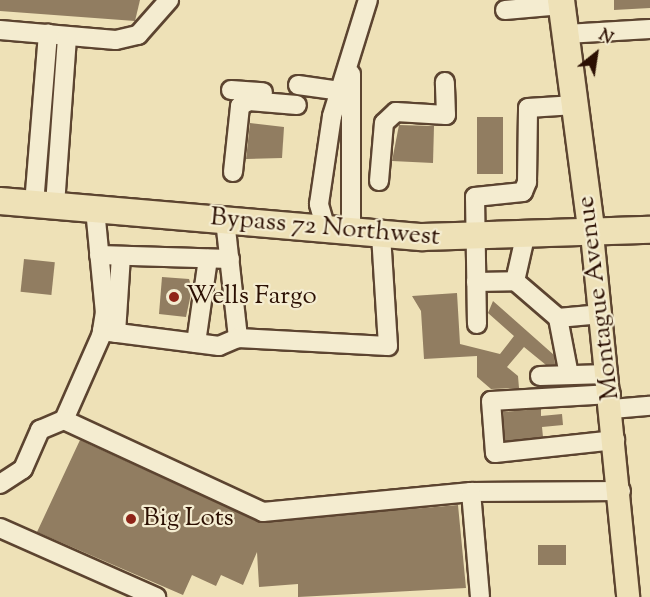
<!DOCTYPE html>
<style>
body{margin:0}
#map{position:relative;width:650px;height:597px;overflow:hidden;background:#eee1b7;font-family:"Sorts Mill Goudy",serif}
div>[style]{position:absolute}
.building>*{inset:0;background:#917d61;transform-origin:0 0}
.roads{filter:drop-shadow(2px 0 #5c4430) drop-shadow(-2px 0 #5c4430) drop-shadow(0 2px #5c4430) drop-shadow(0 -2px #5c4430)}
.minor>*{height:18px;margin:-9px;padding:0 9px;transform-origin:9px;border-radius:9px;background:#f4ecd0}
.major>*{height:22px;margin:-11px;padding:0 11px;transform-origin:11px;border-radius:11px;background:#eee1b7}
.highway>*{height:26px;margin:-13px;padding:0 13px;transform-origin:13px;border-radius:13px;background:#eee1b7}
.dots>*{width:16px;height:16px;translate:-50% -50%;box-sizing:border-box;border:3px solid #f4ecd0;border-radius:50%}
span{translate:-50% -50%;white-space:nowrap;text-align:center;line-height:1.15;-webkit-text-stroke:4.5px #f4ecd0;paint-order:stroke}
.street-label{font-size:26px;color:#2c1003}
.poi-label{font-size:26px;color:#2c1003}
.left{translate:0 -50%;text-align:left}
.north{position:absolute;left:566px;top:24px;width:60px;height:60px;-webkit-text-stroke:4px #f4ecd0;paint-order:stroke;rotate:30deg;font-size:16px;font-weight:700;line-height:24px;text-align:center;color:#2c1003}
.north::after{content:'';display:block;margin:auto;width:21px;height:27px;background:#2c1003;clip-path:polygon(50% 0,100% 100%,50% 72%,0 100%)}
</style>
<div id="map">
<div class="building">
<i style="clip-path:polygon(0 0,140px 0,135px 21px,0 11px)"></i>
<i style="clip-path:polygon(614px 0,650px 0,650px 8px,614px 10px)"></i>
<i style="left:477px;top:117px;width:26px;height:57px"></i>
<i style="clip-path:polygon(250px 123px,284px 127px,282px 158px,246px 159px)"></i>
<i style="clip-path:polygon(399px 125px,434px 126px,433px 163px,392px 161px)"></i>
<i style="left:24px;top:259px;width:31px;height:33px;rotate:6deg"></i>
<i style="clip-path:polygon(162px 277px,189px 279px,192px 289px,186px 317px,159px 314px)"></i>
<i style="clip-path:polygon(457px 293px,460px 344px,500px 354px,514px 336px,488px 313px,493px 301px,554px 355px,555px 364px,546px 365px,524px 347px,507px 367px,518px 376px,519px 388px,491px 389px,477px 377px,477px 356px,424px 359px,421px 311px,412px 296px)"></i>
<i style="clip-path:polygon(541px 409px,541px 416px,562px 414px,563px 425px,542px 427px,543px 437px,505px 441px,503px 412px)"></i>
<i style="clip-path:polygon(80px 440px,259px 522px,458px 505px,466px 588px,298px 597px,298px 584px,259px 587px,257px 552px,243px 585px,221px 575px,216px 586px,192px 575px,183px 595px,37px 532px)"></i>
<i style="left:538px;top:545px;width:28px;height:20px"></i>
</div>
<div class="roads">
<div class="minor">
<i style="left:505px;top:10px;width:57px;rotate:-5deg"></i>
<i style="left:0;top:30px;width:116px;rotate:4.9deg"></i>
<i style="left:116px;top:40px;width:23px;rotate:-13deg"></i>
<i style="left:138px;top:35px;width:47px;rotate:-48.5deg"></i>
<i style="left:566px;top:34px;width:84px;rotate:-3.4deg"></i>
<i style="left:298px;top:85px;width:42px;rotate:8.1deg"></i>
<i style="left:231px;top:90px;width:32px;rotate:4deg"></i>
<i style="left:233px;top:172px;width:66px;rotate:-83.9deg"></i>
<i style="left:240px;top:106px;width:10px;rotate:-29deg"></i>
<i style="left:249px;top:101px;width:48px;rotate:4.8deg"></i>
<i style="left:379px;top:181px;width:58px;rotate:-85.1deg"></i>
<i style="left:384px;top:123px;width:16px;rotate:-43deg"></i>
<i style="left:396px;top:112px;width:50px;rotate:3.4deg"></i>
<i style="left:446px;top:115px;width:33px;rotate:-92deg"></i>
<i style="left:34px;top:204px;width:171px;rotate:-85.3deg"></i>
<i style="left:55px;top:205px;width:169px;rotate:-85.9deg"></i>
<i style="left:95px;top:209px;width:103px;rotate:84.5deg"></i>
<i style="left:105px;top:312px;width:24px;rotate:99deg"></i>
<i style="left:101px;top:336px;width:92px;rotate:113.8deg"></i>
<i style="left:64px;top:420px;width:219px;rotate:24.8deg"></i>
<i style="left:263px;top:512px;width:209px;rotate:-5.5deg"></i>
<i style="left:471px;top:492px;width:150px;rotate:-0.4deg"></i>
<i style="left:225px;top:220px;width:119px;rotate:83.7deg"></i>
<i style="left:238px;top:338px;width:150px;rotate:3.1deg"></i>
<i style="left:388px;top:346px;width:112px;rotate:-93.6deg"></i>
<i style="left:326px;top:229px;width:26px;rotate:-106deg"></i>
<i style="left:319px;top:204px;width:89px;rotate:-81.6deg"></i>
<i style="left:332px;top:116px;width:121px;rotate:-72.8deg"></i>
<i style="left:351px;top:231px;width:157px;rotate:-90deg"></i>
<i style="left:525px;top:237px;width:45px;rotate:102.8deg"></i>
<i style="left:515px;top:281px;width:57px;rotate:40.7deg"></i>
<i style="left:558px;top:318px;width:44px;rotate:-5.2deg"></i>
<i style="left:99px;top:255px;width:131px;rotate:1.7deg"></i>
<i style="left:476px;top:282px;width:39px;rotate:-1deg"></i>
<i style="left:558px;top:318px;width:58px;rotate:79.1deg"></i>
<i style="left:477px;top:324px;width:127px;rotate:-90.9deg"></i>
<i style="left:475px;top:197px;width:48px;rotate:-5.9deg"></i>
<i style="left:523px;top:192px;width:11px;rotate:-68deg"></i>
<i style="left:527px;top:182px;width:74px;rotate:-89.2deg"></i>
<i style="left:528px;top:108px;width:47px;rotate:-3.7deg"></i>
<i style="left:102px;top:331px;width:118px;rotate:7.3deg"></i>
<i style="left:219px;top:346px;width:21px;rotate:-23deg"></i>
<i style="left:116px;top:333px;width:77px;rotate:-86.3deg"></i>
<i style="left:196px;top:343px;width:85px;rotate:-81.9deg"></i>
<i style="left:540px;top:376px;width:68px;rotate:-1.7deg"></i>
<i style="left:611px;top:394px;width:120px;rotate:176.7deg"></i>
<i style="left:491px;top:401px;width:52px;rotate:85.6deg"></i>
<i style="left:495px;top:453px;width:121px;rotate:-6.2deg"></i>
<i style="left:612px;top:409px;width:38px;rotate:-5deg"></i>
<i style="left:0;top:484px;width:27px;rotate:-33deg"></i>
<i style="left:23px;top:469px;width:43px;rotate:-66.4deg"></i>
<i style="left:40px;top:430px;width:26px;rotate:-23deg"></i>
<i style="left:471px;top:492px;width:105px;rotate:85.1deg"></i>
<i style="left:0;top:528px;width:171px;rotate:23.9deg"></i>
</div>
<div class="major">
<i style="left:592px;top:234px;width:365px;rotate:84.3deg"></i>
</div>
<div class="highway">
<i style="left:561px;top:0;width:236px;rotate:82.5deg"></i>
<i style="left:0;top:201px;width:424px;rotate:4.9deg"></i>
<i style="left:422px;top:237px;width:228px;rotate:-1.8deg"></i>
</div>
</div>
<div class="dots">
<i style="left:174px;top:297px;background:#8f2418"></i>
<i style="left:131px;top:519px;background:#8f2418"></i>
</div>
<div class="street-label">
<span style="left:325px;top:228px;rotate:5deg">Bypass 72 Northwest</span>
<span style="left:599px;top:298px;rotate:-97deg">Montague Avenue</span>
</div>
<div class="poi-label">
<span class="left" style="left:186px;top:297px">Wells Fargo</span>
<span class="left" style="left:143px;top:519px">Big Lots</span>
</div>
<div class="north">N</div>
</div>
